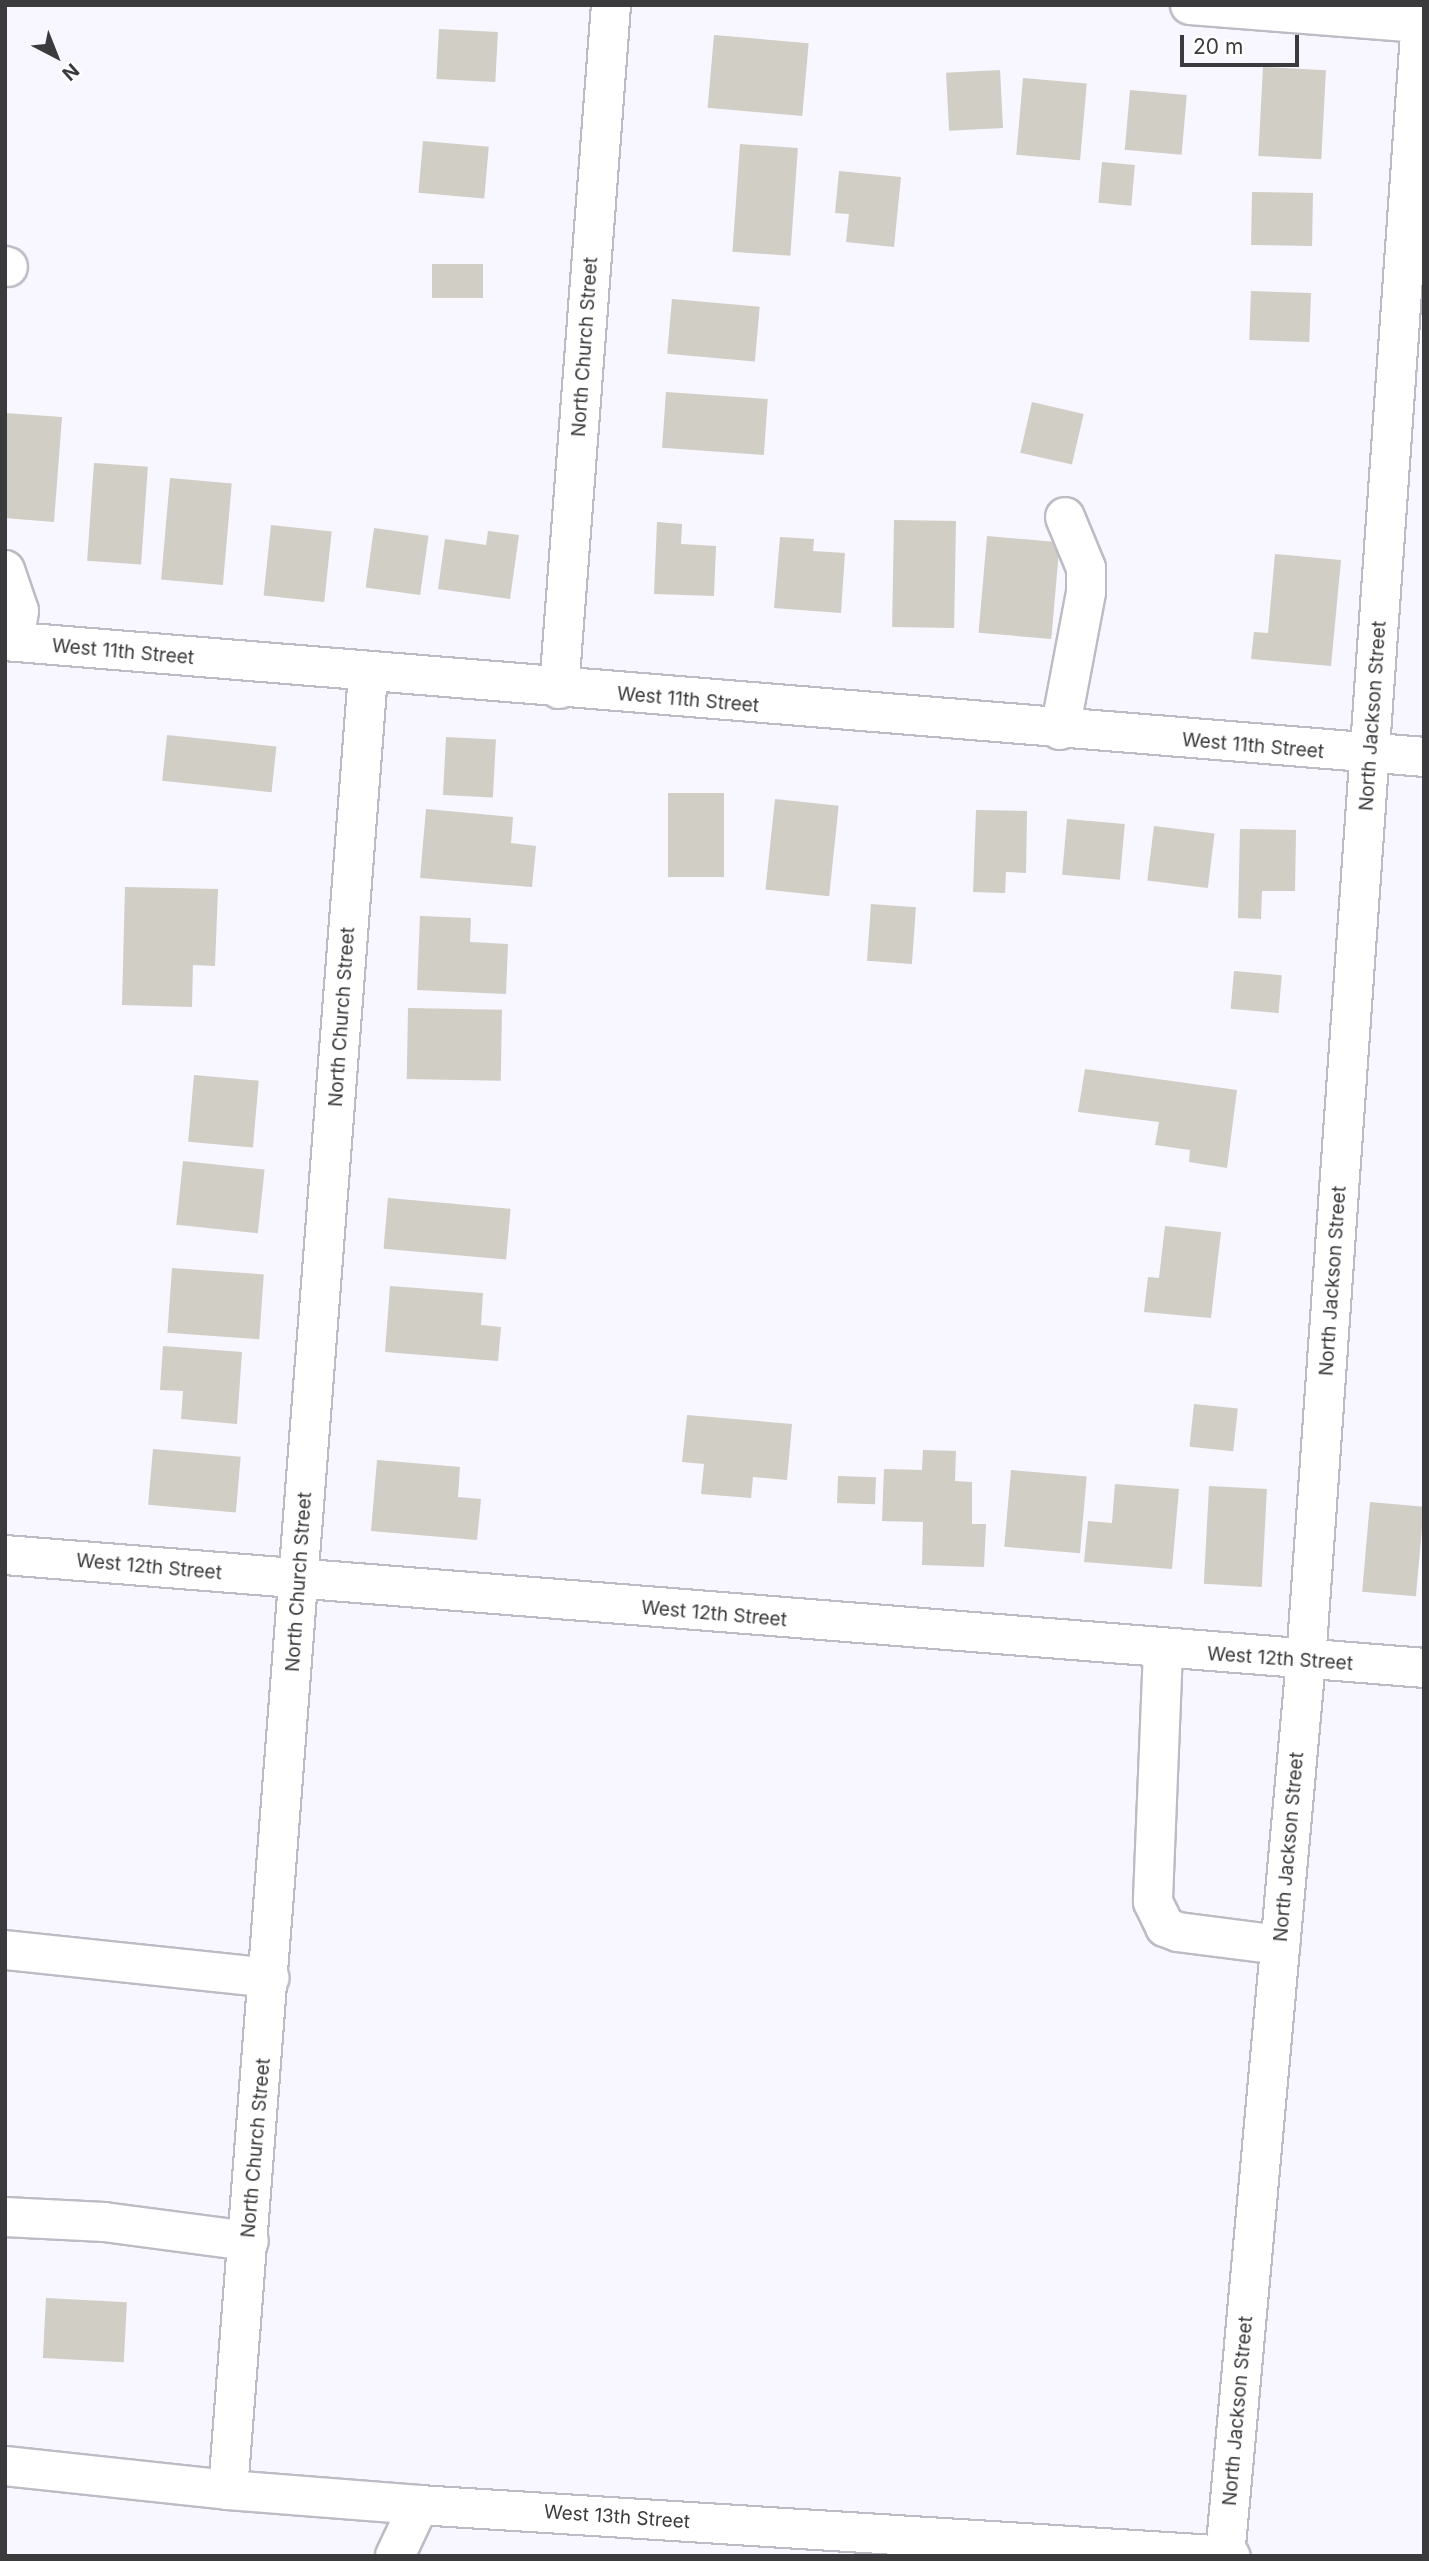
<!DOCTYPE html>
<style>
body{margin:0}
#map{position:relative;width:1429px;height:2561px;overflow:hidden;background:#f8f6fe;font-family:Inter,sans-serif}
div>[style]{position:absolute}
.building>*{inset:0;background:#d1cec5;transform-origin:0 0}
.roads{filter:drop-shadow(2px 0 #bebbc4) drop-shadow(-2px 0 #bebbc4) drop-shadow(0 2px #bebbc4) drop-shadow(0 -2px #bebbc4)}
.minor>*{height:38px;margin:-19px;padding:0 19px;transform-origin:19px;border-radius:19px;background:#fff}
span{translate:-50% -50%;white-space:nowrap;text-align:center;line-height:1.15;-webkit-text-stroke:5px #fff;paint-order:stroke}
.street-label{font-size:19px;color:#3b3a3d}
.frame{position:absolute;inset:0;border:7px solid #3b3a3d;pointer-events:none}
.north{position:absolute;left:21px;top:21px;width:70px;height:70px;-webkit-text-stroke:5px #fff;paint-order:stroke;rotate:138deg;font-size:19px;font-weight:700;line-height:28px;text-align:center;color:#3b3a3d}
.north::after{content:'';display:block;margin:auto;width:24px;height:32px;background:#3b3a3d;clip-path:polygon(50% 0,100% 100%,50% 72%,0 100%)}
.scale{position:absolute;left:1180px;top:35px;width:119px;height:32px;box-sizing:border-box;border:4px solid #3b3a3d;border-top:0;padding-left:9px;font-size:21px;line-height:24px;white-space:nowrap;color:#3b3a3d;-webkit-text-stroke:5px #fff;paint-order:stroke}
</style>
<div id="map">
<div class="building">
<i style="left:439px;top:29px;width:59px;height:50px;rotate:3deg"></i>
<i style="left:714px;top:35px;width:95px;height:73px;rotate:5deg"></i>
<i style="left:1263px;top:67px;width:63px;height:89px;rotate:3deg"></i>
<i style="left:1000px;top:70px;width:58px;height:54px;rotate:87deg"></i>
<i style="left:1023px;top:78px;width:64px;height:77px;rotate:5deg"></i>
<i style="left:1130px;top:90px;width:57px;height:60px;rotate:5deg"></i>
<i style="left:423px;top:141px;width:66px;height:52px;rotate:5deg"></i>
<i style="left:740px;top:144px;width:58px;height:108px;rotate:4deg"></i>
<i style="left:1102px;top:162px;width:33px;height:41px;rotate:5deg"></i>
<i style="clip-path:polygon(839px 171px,901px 177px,894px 247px,846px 242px,849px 214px,835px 213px)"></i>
<i style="left:1252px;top:192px;width:61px;height:53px;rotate:1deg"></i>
<i style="left:432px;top:264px;width:51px;height:34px"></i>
<i style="left:1251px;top:291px;width:60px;height:49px;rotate:2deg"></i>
<i style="left:672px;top:299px;width:88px;height:55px;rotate:5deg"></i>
<i style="left:666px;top:392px;width:102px;height:56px;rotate:4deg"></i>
<i style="left:1032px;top:402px;width:53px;height:52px;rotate:13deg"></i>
<i style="clip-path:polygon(5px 413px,62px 417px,54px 522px,5px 518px)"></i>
<i style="left:94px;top:463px;width:54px;height:98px;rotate:4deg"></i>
<i style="left:170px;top:478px;width:62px;height:102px;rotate:5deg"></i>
<i style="left:894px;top:520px;width:62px;height:107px;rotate:1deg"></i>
<i style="clip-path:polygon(657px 522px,682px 524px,681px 544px,716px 546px,714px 596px,654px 594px)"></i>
<i style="left:271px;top:525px;width:61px;height:71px;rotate:6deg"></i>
<i style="left:374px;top:528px;width:55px;height:60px;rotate:8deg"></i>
<i style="clip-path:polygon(488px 531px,519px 535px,510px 599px,438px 589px,445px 539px,486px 545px)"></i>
<i style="left:987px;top:536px;width:73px;height:97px;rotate:5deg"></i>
<i style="clip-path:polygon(780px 537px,814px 539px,813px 551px,845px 553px,841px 613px,774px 608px)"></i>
<i style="clip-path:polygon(1275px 554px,1341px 560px,1331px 666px,1251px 659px,1254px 632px,1268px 633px)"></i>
<i style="left:167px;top:735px;width:110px;height:46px;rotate:6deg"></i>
<i style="left:446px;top:737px;width:50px;height:58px;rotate:3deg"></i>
<i style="left:668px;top:793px;width:56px;height:84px"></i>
<i style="left:775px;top:799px;width:64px;height:91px;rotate:6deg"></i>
<i style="clip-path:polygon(426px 809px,513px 817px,511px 843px,536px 846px,532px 887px,420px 878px)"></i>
<i style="clip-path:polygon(976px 810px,1027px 811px,1026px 873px,1006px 872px,1005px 893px,973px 892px)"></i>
<i style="left:1067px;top:819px;width:58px;height:56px;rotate:5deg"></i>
<i style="left:1154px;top:826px;width:61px;height:55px;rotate:7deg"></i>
<i style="clip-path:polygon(1240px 829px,1296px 830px,1295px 891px,1262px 891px,1261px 919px,1238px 918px)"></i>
<i style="clip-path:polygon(125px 887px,218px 889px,215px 966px,193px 965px,192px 1007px,122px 1005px)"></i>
<i style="left:871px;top:904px;width:45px;height:57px;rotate:4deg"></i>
<i style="clip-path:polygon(420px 916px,471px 918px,470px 942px,508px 944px,506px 994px,417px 990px)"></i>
<i style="left:1234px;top:971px;width:48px;height:38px;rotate:5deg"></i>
<i style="left:408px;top:1008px;width:94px;height:71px;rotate:1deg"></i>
<i style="clip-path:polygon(1085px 1069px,1237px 1090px,1227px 1168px,1189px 1162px,1190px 1150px,1155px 1145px,1159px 1122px,1078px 1112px)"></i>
<i style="left:194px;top:1075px;width:65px;height:67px;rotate:5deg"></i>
<i style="left:183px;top:1161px;width:82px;height:64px;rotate:6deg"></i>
<i style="left:388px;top:1198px;width:123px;height:51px;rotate:5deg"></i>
<i style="clip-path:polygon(1165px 1226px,1221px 1232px,1211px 1318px,1144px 1312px,1148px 1277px,1159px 1278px)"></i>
<i style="left:172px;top:1268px;width:92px;height:65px;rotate:4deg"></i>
<i style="clip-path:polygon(390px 1286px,483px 1293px,481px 1325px,501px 1327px,498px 1361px,385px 1352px)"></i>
<i style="clip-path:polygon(163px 1346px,242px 1352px,237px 1424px,181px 1419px,183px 1391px,160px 1390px)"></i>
<i style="left:1194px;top:1404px;width:44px;height:43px;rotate:6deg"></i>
<i style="clip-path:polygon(687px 1415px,792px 1424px,787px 1480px,753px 1477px,751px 1498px,701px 1494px,704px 1464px,682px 1462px)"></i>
<i style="left:153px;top:1449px;width:88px;height:56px;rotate:5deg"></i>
<i style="clip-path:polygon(923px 1450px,956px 1451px,955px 1481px,972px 1482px,972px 1524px,986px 1524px,984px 1567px,922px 1565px,923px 1522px,882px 1521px,884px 1469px,922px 1470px)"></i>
<i style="clip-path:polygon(377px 1460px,460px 1467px,458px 1497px,481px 1499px,477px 1540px,371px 1531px)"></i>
<i style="left:1011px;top:1470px;width:76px;height:77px;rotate:5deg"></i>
<i style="left:838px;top:1476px;width:38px;height:27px;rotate:2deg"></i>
<i style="clip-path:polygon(1115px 1484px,1179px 1489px,1172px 1569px,1084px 1562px,1088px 1521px,1112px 1523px)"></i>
<i style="left:1209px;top:1486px;width:58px;height:98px;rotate:3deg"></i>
<i style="left:1370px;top:1502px;width:54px;height:90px;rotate:5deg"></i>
<i style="left:46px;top:2298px;width:81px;height:60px;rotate:3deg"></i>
</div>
<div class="roads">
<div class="minor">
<i style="left:1190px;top:5px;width:231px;rotate:4.5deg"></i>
<i style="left:5px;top:266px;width:3px;rotate:18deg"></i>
<i style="left:5px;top:570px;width:43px;rotate:71.1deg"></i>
<i style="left:19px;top:611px;width:31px;rotate:99deg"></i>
<i style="left:5px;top:641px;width:1424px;rotate:4.67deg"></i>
<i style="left:559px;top:689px;width:686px;rotate:-85.65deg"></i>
<i style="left:1060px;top:730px;width:140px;rotate:-79.3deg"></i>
<i style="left:1086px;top:592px;width:24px;rotate:-90deg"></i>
<i style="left:1086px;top:568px;width:55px;rotate:-112.4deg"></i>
<i style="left:5px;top:1555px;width:1423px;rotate:4.55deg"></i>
<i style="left:1163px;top:1650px;width:252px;rotate:92.3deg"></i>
<i style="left:1153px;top:1902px;width:28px;rotate:64deg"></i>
<i style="left:1165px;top:1927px;width:14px;rotate:21deg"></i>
<i style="left:1178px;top:1932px;width:103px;rotate:7.3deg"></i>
<i style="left:5px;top:1950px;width:266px;rotate:6deg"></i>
<i style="left:5px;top:2217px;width:99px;rotate:2.9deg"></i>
<i style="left:104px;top:2222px;width:146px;rotate:7.5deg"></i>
<i style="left:5px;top:2466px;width:224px;rotate:6.1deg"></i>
<i style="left:228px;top:2490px;width:192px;rotate:4.5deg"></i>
<i style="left:419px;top:2505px;width:813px;rotate:3.6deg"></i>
<i style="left:228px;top:2490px;width:1821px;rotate:-85.59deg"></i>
<i style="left:395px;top:2556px;width:56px;rotate:-64.8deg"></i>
<i style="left:1225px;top:2556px;width:899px;rotate:-84.83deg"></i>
<i style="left:1306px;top:1661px;width:1660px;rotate:-85.99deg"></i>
</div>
</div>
<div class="street-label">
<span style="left:585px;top:347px;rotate:-86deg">North Church Street</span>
<span style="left:123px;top:652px;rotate:5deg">West 11th Street</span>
<span style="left:688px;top:700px;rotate:5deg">West 11th Street</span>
<span style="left:1373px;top:716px;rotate:-86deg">North Jackson Street</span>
<span style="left:1253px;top:746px;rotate:5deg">West 11th Street</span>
<span style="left:342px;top:1017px;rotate:-86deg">North Church Street</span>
<span style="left:1333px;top:1281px;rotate:-86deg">North Jackson Street</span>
<span style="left:149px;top:1567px;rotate:5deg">West 12th Street</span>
<span style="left:299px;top:1582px;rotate:-86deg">North Church Street</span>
<span style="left:714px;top:1614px;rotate:5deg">West 12th Street</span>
<span style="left:1280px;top:1659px;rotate:4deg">West 12th Street</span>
<span style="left:1289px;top:1847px;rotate:-85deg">North Jackson Street</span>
<span style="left:256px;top:2148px;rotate:-85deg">North Church Street</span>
<span style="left:1238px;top:2411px;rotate:-85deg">North Jackson Street</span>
<span style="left:617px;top:2517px;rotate:4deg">West 13th Street</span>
</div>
<div class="frame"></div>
<div class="north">N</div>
<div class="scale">20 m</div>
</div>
